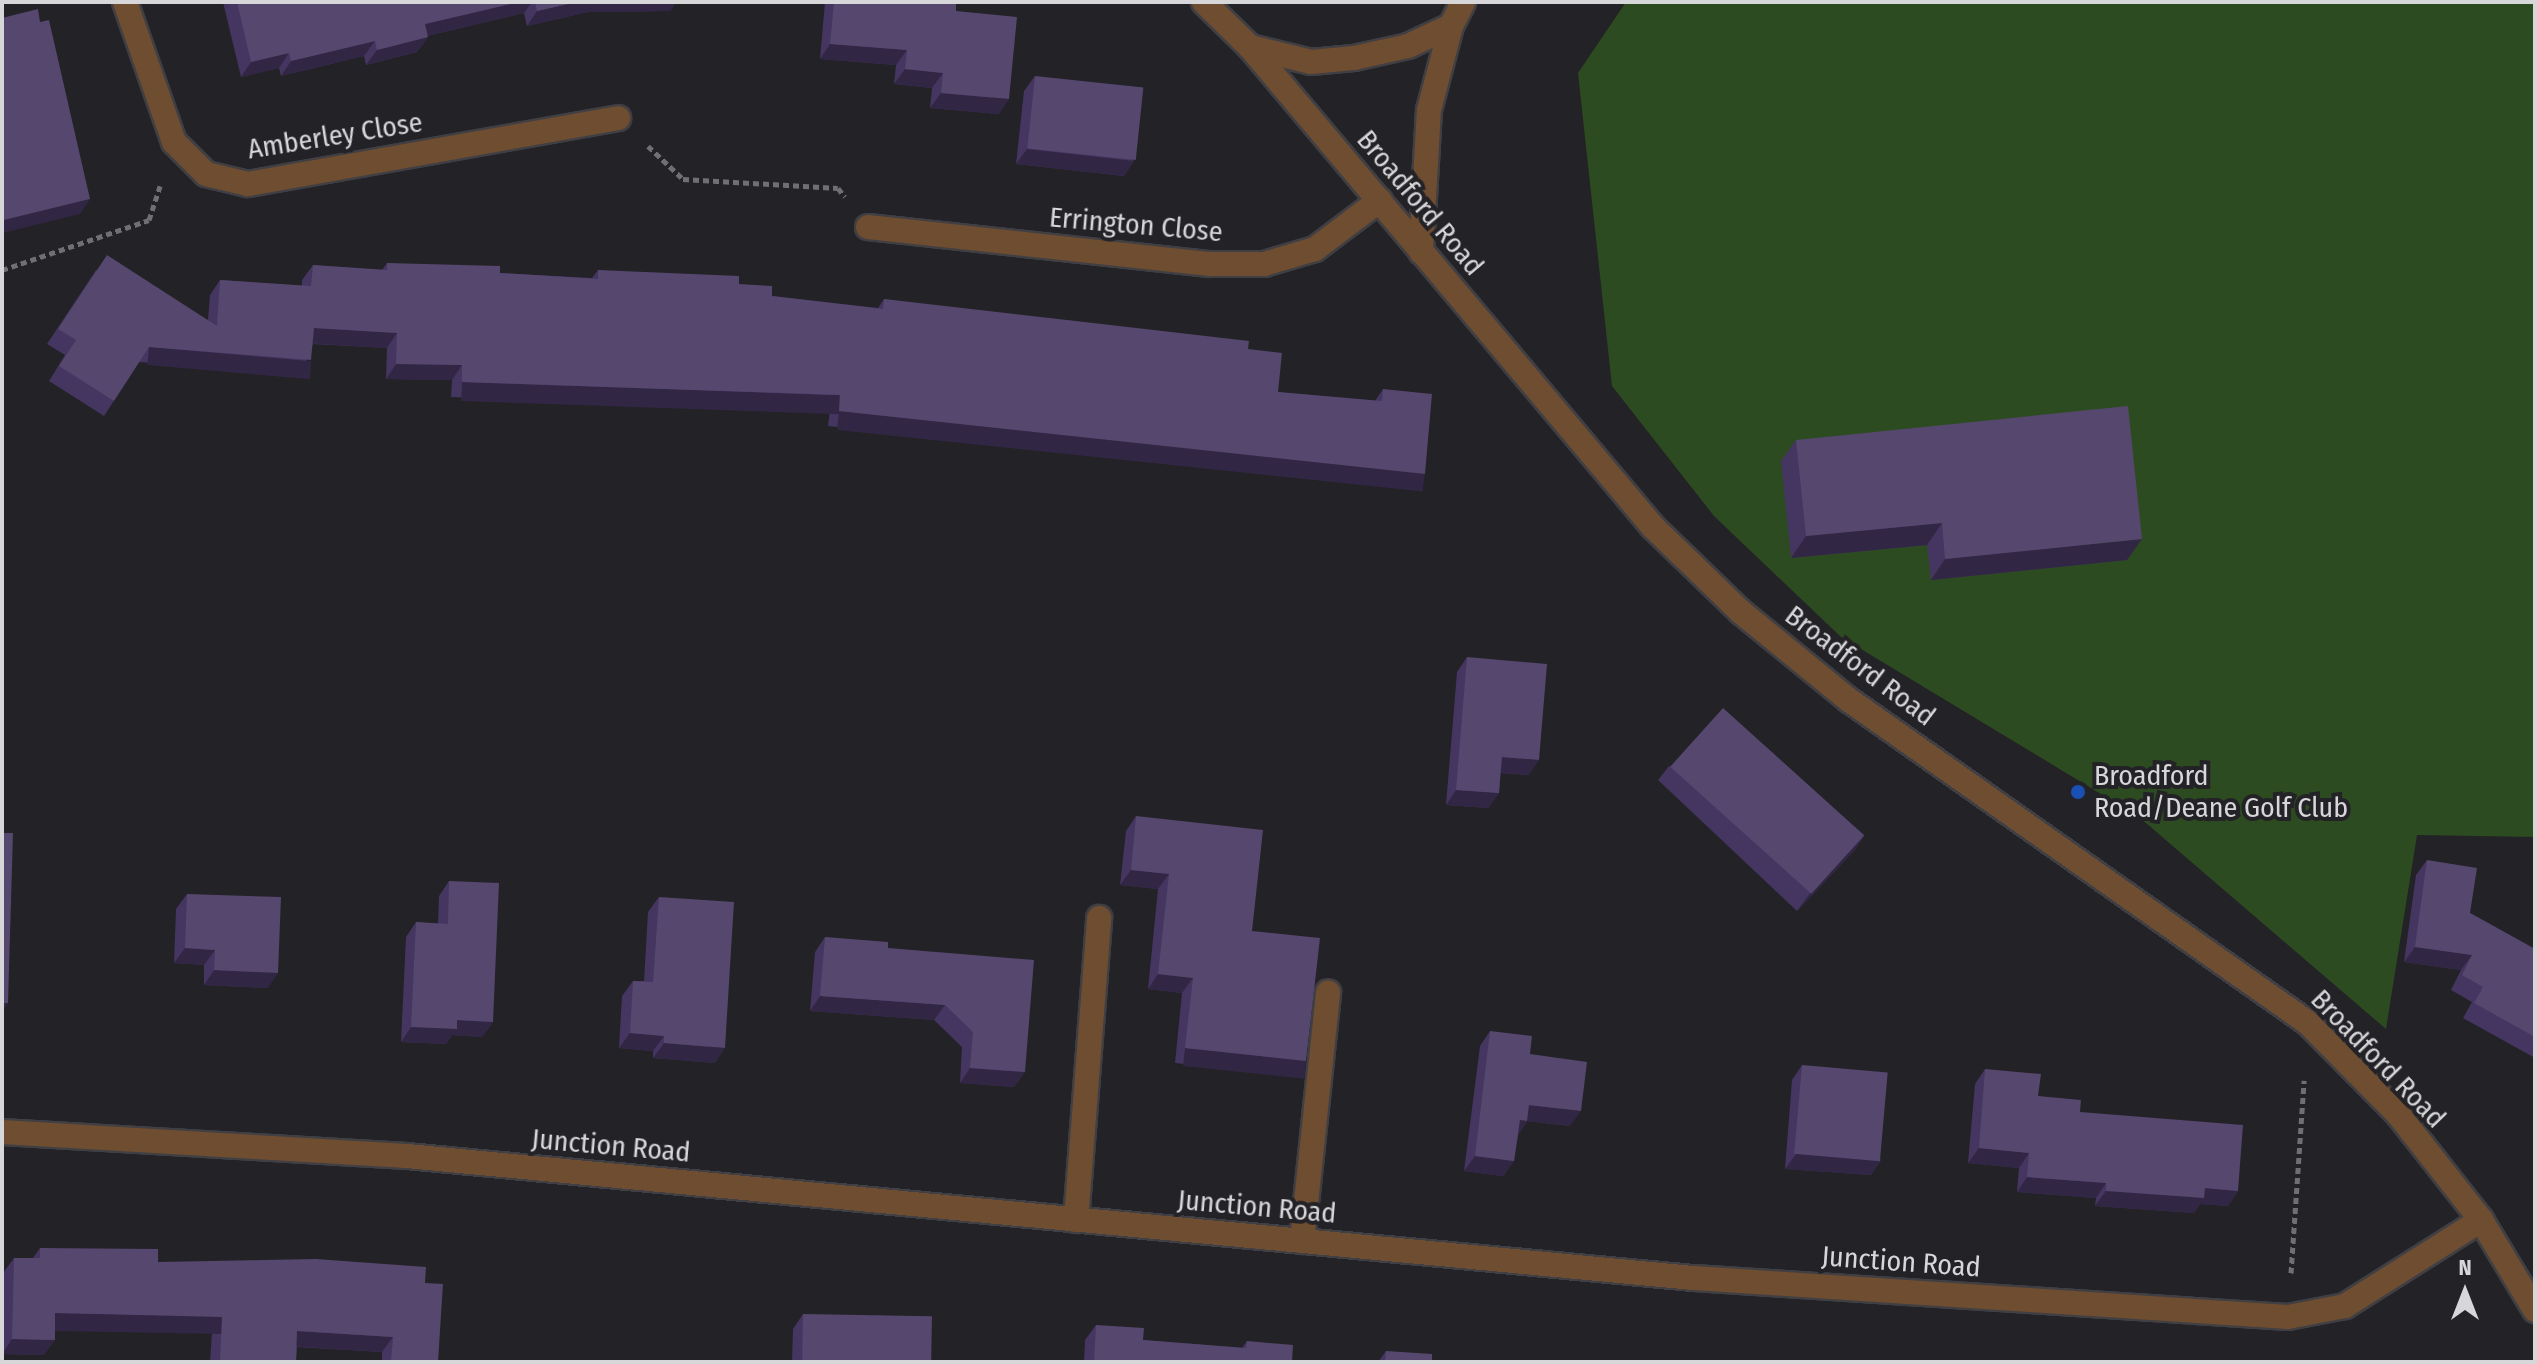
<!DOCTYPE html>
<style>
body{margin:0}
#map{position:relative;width:2537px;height:1364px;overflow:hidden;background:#232226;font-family:"Fira Sans Condensed",sans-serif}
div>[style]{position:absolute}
.green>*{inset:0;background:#2d4b20}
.path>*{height:5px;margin-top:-2.5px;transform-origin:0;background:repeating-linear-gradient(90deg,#706f73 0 6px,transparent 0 10px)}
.roads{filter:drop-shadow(2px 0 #403f43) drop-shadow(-2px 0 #403f43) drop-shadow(0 2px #403f43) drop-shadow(0 -2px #403f43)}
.minor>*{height:24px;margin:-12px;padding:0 12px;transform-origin:12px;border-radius:12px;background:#6f4d30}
.wall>*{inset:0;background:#453661}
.shaded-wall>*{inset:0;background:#312744;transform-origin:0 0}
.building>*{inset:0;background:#55476e;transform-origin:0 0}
.dots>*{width:22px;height:22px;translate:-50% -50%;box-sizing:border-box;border:4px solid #232226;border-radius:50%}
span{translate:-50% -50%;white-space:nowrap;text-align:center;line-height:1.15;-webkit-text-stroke:8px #232226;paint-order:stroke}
.street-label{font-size:28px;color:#d7d6d9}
.poi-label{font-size:28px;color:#d7d6d9}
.left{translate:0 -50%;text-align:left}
.frame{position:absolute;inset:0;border:4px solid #d7d6d9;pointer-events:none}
.north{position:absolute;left:2425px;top:1252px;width:80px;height:80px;-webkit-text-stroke:6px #232226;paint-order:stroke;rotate:0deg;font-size:22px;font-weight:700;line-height:32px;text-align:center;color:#d7d6d9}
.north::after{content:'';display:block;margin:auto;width:28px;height:36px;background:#d7d6d9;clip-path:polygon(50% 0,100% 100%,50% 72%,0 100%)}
</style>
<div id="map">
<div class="green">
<i style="clip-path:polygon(1626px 2px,2535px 2px,2535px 837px,2417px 835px,2386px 1029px,2139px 817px,1841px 637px,1714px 516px,1612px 386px,1578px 73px)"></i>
</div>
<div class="path">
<i style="left:648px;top:146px;width:48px;rotate:43.3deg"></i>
<i style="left:683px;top:179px;width:155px;rotate:3.3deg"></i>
<i style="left:838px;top:188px;width:11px;rotate:52deg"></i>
<i style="left:2px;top:270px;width:155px;rotate:-18.8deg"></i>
<i style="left:149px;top:220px;width:36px;rotate:-72deg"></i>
<i style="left:2291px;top:1273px;width:193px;rotate:-86.1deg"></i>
</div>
<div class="roads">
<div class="minor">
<i style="left:125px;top:2px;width:148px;rotate:70.7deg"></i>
<i style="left:174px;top:142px;width:45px;rotate:45deg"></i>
<i style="left:206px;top:174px;width:43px;rotate:13.4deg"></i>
<i style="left:248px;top:184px;width:376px;rotate:-10.1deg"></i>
<i style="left:1204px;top:2px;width:64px;rotate:44.4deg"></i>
<i style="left:1250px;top:47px;width:627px;rotate:49.98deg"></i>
<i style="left:1653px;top:527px;width:122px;rotate:44deg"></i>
<i style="left:1741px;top:612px;width:139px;rotate:39.2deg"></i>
<i style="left:1849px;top:700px;width:561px;rotate:35.13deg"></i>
<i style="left:2308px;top:1023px;width:128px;rotate:45.3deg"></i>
<i style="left:2398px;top:1114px;width:135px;rotate:51.9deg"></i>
<i style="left:2481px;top:1220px;width:105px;rotate:59deg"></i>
<i style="left:1250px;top:47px;width:63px;rotate:13.8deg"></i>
<i style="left:1311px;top:62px;width:43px;rotate:-5.3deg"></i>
<i style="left:1354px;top:58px;width:55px;rotate:-12.5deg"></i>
<i style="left:1408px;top:46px;width:47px;rotate:-24.9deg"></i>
<i style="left:868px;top:227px;width:344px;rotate:6.2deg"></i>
<i style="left:1210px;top:264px;width:54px"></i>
<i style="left:1264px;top:264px;width:53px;rotate:-16.4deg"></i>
<i style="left:1315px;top:249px;width:81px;rotate:-37deg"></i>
<i style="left:1421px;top:252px;width:142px;rotate:-86.8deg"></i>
<i style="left:1429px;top:110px;width:87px;rotate:-75.3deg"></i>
<i style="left:1451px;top:26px;width:27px;rotate:-63deg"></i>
<i style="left:2px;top:1132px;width:406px;rotate:3.4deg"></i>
<i style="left:407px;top:1156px;width:1293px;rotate:5.42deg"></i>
<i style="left:1694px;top:1278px;width:595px;rotate:3.76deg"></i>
<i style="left:2288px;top:1317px;width:58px;rotate:-10.9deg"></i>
<i style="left:2345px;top:1306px;width:161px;rotate:-32.3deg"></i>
<i style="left:1076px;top:1220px;width:303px;rotate:-85.6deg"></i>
<i style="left:1302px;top:1241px;width:250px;rotate:-84deg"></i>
</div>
</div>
<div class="wall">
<i style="clip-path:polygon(223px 2px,676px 2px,670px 11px,588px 12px,527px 26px,524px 13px,427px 36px,428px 37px,417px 52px,366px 65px,364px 56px,281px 76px,279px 68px,241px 77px)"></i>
<i style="clip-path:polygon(825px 2px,956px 2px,956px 11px,999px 114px,930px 108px,932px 88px,894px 84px,896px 65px,820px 59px)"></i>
<i style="clip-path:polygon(1035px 76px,1134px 161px,1124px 176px,1016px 164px,1024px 91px)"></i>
<i style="clip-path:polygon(387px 263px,500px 273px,592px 278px,598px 270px,739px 284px,772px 296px,878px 308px,884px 299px,1248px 349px,1278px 392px,1375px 401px,1383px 389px,1425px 474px,1414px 489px,828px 426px,830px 410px,451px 397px,452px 380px,386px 379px,387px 348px,313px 344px,301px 375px,139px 362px,104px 416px,49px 381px,65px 355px,47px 344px,96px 270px,208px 320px,210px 295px,220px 280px,302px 286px,302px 280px,313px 265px,382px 270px)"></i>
<i style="clip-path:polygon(1796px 440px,2127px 560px,1931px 580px,1927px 545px,1791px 558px,1781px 461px)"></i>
<i style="clip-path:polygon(1467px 657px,1529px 775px,1500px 773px,1499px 793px,1488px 808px,1446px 805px,1457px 672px)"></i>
<i style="clip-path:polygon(1669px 766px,1864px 836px,1854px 851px,1797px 911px,1658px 780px)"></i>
<i style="clip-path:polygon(1136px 816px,1252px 931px,1306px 1061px,1296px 1076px,1175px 1063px,1182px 993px,1148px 989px,1158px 889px,1120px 885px,1126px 831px)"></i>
<i style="clip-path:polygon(2427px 860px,2470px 913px,2535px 949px,2535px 1058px,2463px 1018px,2472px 1002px,2451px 990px,2461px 970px,2404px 962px,2416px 875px)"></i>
<i style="clip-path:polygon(449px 881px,493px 1022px,482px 1037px,452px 1035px,446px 1044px,401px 1042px,406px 937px,416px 922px,438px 924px,439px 896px)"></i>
<i style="clip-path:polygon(187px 894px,268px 988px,204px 985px,204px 965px,174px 963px,176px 909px)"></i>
<i style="clip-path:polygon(659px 897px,715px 1063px,653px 1058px,653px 1051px,619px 1048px,622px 996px,633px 981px,644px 981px,648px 912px)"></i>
<i style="clip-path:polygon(825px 937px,888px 948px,1025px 1072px,1014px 1087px,960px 1083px,962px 1047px,934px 1020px,810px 1011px,815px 952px)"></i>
<i style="clip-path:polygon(1490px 1031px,1530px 1054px,1570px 1126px,1527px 1121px,1518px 1135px,1514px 1161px,1503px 1176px,1464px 1171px,1480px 1046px)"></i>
<i style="clip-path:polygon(1802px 1065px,1881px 1160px,1871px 1175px,1785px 1169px,1792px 1080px)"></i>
<i style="clip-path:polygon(1985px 1069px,2038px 1096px,2080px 1112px,2238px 1191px,2228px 1206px,2200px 1204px,2194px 1213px,2095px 1206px,2096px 1198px,2017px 1192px,2019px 1168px,1968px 1163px,1975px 1084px)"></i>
<i style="clip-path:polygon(40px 1248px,158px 1262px,425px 1283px,438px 1362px,382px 1362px,382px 1352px,297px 1347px,296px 1362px,210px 1362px,212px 1332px,55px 1329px,44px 1355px,2px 1354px,3px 1273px,14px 1258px,33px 1258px)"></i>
<i style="clip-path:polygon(803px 1314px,931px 1362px,792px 1362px,793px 1329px)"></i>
<i style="clip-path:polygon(1096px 1325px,1143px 1340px,1242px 1348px,1247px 1341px,1292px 1362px,1084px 1362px,1085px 1340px)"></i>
<i style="clip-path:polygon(1386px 1351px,1432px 1361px,1448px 1362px,1378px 1362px)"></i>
</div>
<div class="shaded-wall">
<i style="clip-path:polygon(519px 2px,532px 2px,524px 13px,414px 39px,425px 24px)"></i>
<i style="clip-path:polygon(577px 2px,676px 2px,670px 11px,588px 12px,527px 26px,537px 11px)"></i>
<i style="clip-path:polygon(428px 37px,417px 52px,366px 65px,377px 50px)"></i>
<i style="clip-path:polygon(375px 41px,364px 56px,281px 76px,291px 61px)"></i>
<i style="clip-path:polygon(830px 44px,907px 50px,896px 65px,820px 59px)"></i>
<i style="clip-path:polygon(289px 53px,279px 68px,241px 77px,251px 62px)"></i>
<i style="clip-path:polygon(905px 69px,943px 73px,932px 88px,894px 84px)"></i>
<i style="clip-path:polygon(941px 93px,1009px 99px,999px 114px,930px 108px)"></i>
<i style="clip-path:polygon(1027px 149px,1134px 161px,1124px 176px,1016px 164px)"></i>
<i style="clip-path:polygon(90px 199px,80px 214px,2px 233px,2px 223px,4px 220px)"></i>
<i style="clip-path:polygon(314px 328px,397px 333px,387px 348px,303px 343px)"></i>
<i style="left:149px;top:347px;width:163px;height:18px;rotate:5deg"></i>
<i style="clip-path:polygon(396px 364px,462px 365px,452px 380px,386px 379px)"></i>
<i style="left:462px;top:382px;width:378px;height:19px;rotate:2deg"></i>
<i style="left:839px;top:411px;width:589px;height:19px;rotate:6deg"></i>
<i style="clip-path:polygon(1942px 523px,1927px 545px,1791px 558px,1806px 536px)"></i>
<i style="clip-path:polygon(2142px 539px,2127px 560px,1931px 580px,1945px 559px)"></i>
<i style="clip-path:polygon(1502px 757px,1539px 760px,1529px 775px,1491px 772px)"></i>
<i style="clip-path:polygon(1456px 790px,1499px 793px,1488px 808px,1446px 805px)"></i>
<i style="clip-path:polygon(1864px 836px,1854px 851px,1797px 911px,1808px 896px)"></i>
<i style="clip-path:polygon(1131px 870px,1169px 874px,1158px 889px,1120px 885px)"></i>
<i style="clip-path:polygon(2415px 947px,2472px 955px,2461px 970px,2404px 962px)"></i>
<i style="clip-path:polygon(185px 948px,215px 950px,204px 965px,174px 963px)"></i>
<i style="clip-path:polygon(214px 970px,278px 973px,268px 988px,204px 985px)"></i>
<i style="clip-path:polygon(1158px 974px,1193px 978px,1182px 993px,1148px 989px)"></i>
<i style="clip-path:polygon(820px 996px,945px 1005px,934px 1020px,810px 1011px)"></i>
<i style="clip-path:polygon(2px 1003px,8px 1003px,2px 1012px)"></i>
<i style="clip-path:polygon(457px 1020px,493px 1022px,482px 1037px,452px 1035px,446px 1044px,401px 1042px,411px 1027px)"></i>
<i style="clip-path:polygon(630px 1033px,664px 1036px,653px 1051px,619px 1048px)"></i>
<i style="clip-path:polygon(664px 1043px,725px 1048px,715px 1063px,653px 1058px)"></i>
<i style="left:1185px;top:1048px;width:122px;height:18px;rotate:6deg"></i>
<i style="clip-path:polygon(970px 1068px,1025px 1072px,1014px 1087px,960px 1083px)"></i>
<i style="clip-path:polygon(1529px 1105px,1581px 1111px,1570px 1126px,1527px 1121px,1517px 1136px,1509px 1135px)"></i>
<i style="clip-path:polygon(1979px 1148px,2029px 1153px,2019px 1168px,1968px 1163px)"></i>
<i style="clip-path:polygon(1796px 1154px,1881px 1160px,1871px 1175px,1785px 1169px)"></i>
<i style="clip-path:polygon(1475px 1156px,1514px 1161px,1503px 1176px,1464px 1171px)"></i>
<i style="clip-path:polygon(2027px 1177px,2106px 1183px,2096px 1198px,2017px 1192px)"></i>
<i style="clip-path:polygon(2205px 1188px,2238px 1191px,2228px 1206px,2200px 1204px,2194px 1213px,2095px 1206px,2106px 1191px)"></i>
<i style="left:55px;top:1313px;width:167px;height:18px;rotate:1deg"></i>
<i style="clip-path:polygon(297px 1331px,393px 1337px,382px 1352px,287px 1346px)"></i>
<i style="clip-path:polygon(12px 1339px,55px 1340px,44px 1355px,2px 1354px)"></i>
</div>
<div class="building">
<i style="clip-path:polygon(237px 2px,519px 2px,425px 24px,428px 37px,377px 50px,375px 41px,291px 61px,289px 53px,251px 62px)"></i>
<i style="clip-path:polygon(535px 2px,577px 2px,537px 11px)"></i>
<i style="clip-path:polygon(834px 2px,956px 2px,956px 11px,1017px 17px,1009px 99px,941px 93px,943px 73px,905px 69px,907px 50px,830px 44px)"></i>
<i style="clip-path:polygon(38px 9px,40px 22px,49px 20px,90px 199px,4px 220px,2px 213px,2px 18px)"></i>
<i style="left:1035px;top:76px;width:109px;height:73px;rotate:6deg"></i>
<i style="clip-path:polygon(107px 255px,217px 326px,220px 280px,311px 286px,313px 265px,387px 270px,387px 263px,500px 266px,500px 273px,598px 279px,598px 270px,739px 276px,739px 284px,772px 286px,772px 296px,883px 309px,884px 299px,1249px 341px,1248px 349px,1282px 353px,1278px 392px,1382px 401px,1383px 389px,1432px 394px,1425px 474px,839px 411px,840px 395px,462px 382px,462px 365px,396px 364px,397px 333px,314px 328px,311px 360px,149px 347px,114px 401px,59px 366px,76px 340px,58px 329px)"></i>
<i style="clip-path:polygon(2128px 406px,2142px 539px,1945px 559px,1942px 523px,1806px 536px,1796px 440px)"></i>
<i style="clip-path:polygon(1467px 657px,1547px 664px,1539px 760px,1502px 757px,1499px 793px,1456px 790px)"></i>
<i style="left:1723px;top:708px;width:190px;height:79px;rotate:42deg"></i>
<i style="clip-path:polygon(1136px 816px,1263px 830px,1252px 931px,1320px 938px,1306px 1061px,1185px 1048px,1193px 978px,1158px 974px,1169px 874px,1131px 870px)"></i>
<i style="clip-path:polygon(2px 833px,13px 833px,8px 1003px,2px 1003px)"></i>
<i style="clip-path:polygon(2427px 860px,2477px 868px,2470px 913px,2535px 949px,2535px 1037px,2474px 1003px,2483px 987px,2462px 975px,2472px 955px,2415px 947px)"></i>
<i style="clip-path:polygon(449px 881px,499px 883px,493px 1022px,457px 1020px,457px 1029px,411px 1027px,416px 922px,448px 924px)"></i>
<i style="clip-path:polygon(187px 894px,281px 897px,278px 973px,214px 970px,215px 950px,185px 948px)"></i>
<i style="clip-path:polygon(659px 897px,734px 902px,725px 1048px,664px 1043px,664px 1036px,630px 1033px,633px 981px,653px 982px)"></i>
<i style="clip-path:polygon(825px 937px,888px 942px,888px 948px,1034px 960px,1025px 1072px,970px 1068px,973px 1032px,945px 1005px,820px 996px)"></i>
<i style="clip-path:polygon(1490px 1031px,1532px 1036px,1530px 1054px,1587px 1062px,1581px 1111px,1529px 1105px,1527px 1121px,1520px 1120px,1514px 1161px,1475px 1156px)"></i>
<i style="left:1802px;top:1065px;width:86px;height:89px;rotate:5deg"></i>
<i style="clip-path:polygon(1985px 1069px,2041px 1074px,2038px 1096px,2081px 1100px,2080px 1112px,2243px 1125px,2238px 1191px,2205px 1188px,2204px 1198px,2106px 1191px,2106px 1183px,2027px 1177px,2029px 1153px,1979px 1148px)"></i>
<i style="clip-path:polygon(40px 1248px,158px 1249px,158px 1262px,316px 1259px,426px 1267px,425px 1283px,443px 1284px,438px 1362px,391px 1362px,393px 1337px,297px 1331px,296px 1362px,220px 1362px,222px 1317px,55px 1313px,55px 1340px,12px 1339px,14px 1258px,40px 1258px)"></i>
<i style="left:803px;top:1314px;width:129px;height:48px;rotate:1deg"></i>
<i style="clip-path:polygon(1096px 1325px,1144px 1328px,1143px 1340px,1246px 1348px,1247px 1341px,1293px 1345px,1292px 1362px,1094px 1362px)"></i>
<i style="clip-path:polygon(1386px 1351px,1432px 1354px,1432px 1361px,1448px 1362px,1385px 1362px)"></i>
</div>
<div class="dots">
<i style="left:2078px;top:792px;background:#1a4fb4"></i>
</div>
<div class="street-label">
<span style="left:335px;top:136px;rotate:-9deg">Amberley Close</span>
<span style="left:1420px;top:203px;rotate:50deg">Broadford Road</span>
<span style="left:1136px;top:225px;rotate:5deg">Errington Close</span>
<span style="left:1860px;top:666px;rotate:37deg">Broadford Road</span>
<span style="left:2378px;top:1059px;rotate:46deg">Broadford Road</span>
<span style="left:611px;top:1146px;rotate:5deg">Junction Road</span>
<span style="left:1257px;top:1207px;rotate:5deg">Junction Road</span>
<span style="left:1901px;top:1262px;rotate:4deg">Junction Road</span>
</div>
<div class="poi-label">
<span class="left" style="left:2094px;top:792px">Broadford<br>Road/Deane Golf Club</span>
</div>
<div class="frame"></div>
<div class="north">N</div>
</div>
